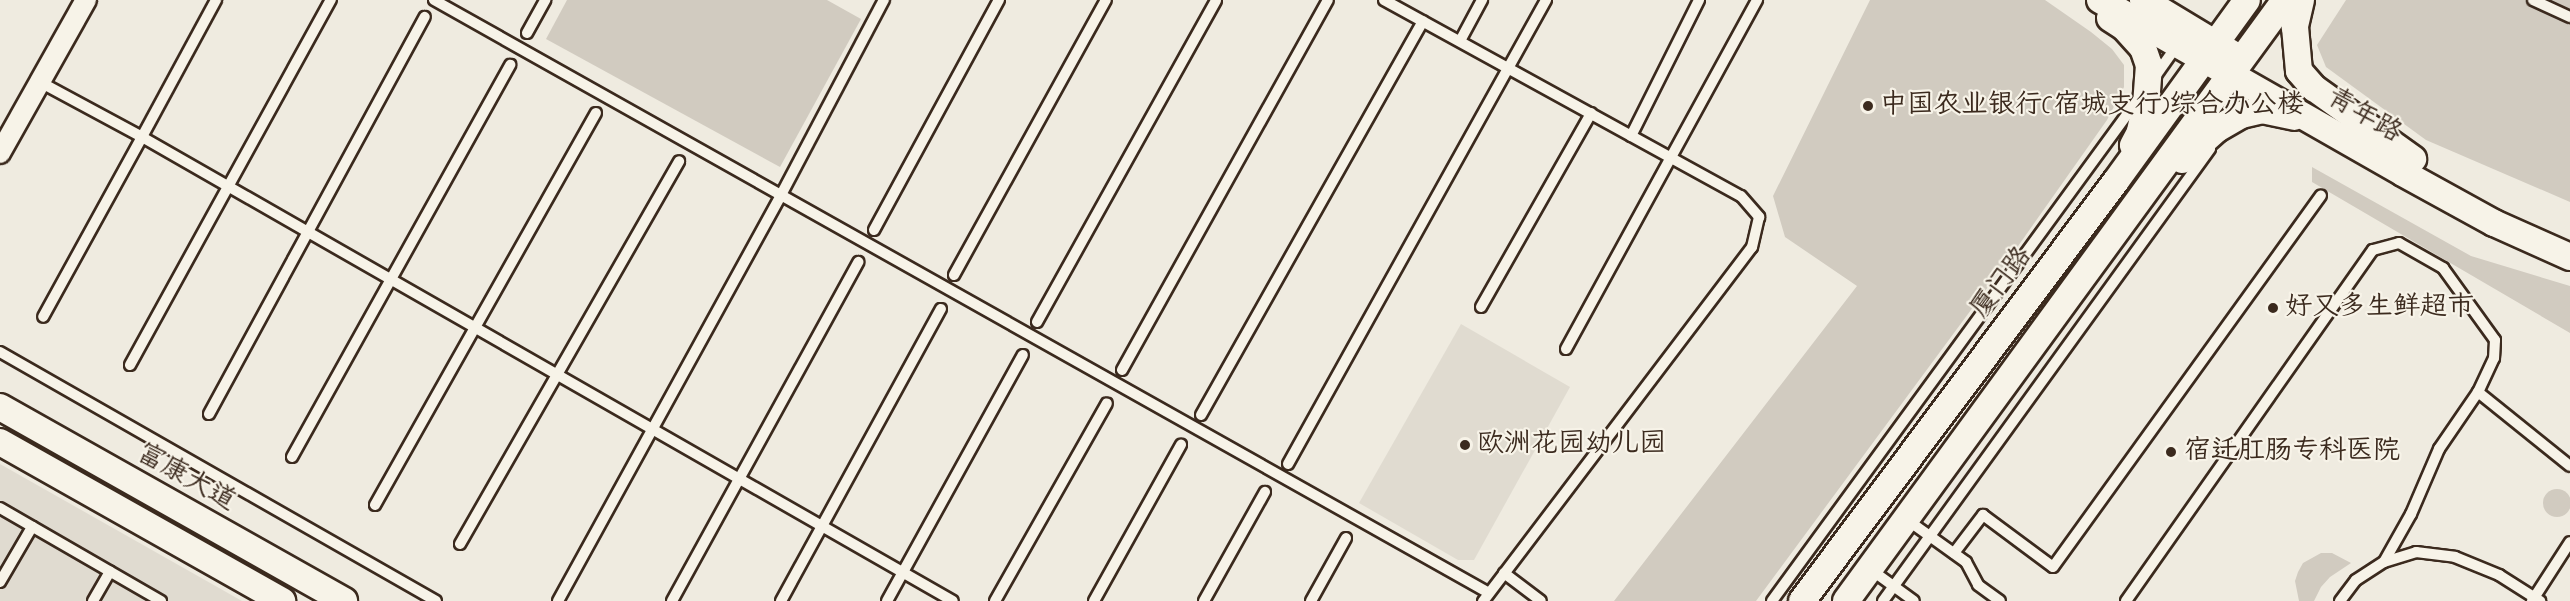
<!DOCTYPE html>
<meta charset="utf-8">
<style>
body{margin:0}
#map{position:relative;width:2570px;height:601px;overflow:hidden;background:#efebe0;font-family:"Indie Flower","LXGW WenKai TC",sans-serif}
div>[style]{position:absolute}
.built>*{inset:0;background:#e0dbd0}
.green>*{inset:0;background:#d1cbc0}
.round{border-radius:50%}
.roads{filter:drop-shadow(2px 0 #3b2a1e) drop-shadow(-2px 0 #3b2a1e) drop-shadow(0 2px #3b2a1e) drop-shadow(0 -2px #3b2a1e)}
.service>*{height:10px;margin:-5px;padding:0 5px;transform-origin:5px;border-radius:5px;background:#f7f3e8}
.minor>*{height:20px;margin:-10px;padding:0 10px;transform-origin:10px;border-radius:10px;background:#f7f3e8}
.tertiary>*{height:26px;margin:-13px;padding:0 13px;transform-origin:13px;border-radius:13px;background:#f7f3e8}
.dots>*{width:16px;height:16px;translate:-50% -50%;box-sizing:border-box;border:3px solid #f7f3e8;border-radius:50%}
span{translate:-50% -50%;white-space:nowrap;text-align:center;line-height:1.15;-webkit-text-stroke:4.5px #f7f3e8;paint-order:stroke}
.poi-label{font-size:27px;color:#3b2a1e}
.left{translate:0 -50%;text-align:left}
.street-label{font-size:27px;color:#3b2a1e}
</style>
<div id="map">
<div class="built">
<i style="clip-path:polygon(1461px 324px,1570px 387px,1474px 560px,1458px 560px,1359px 503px)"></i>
<i style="clip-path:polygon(0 464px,242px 601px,0 601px)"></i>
</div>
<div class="green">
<i style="clip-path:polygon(567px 0,827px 0,861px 19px,780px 167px,546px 39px)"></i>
<i style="clip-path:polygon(1870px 0,2045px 0,2091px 32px,2112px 49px,2124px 65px,2124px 87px,2107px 120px,2016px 249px,1756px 601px,1614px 601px,1857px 286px,1785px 237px,1773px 196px)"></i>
<i style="clip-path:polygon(2346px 0,2570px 0,2570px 202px,2426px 140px,2326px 67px,2317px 45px)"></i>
<i style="clip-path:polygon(2312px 167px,2471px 256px,2570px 286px,2570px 333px,2312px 182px)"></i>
<i class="round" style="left:2543px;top:489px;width:28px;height:28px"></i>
<i style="clip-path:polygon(2321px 553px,2332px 553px,2351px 563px,2330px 577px,2321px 587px,2314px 601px,2299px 601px,2295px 581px,2298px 572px,2303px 563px)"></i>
</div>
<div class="roads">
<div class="service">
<i style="left:216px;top:0;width:156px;rotate:118.4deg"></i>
<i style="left:142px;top:137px;width:934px;rotate:29.78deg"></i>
<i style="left:434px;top:0;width:1210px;rotate:29.34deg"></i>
<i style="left:1384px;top:0;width:407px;rotate:28.8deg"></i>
<i style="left:1741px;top:196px;width:28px;rotate:49deg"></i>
<i style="left:1759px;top:217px;width:31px;rotate:103deg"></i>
<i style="left:1752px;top:247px;width:445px;rotate:127.2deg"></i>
<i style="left:2533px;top:0;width:41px;rotate:24.7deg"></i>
<i style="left:527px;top:33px;width:38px;rotate:-61deg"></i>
<i style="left:1460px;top:41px;width:47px;rotate:-61.8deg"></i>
<i style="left:2154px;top:78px;width:42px;rotate:-54.8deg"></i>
<i style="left:40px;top:82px;width:116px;rotate:28.3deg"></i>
<i style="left:142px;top:137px;width:205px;rotate:118.8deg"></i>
<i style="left:1631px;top:136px;width:152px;rotate:-63.4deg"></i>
<i style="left:874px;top:230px;width:262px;rotate:-61.5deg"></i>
<i style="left:954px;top:275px;width:314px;rotate:-61.1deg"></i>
<i style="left:1481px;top:307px;width:223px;rotate:-60.4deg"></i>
<i style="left:1037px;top:322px;width:368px;rotate:-60.9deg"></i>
<i style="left:1566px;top:349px;width:398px;rotate:-61.3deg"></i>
<i style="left:0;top:352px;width:502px;rotate:29.73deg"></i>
<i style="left:130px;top:365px;width:417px;rotate:-61.2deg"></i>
<i style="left:1122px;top:370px;width:423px;rotate:-60.9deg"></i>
<i style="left:2478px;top:392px;width:118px;rotate:38.8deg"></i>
<i style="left:209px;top:414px;width:452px;rotate:-61.5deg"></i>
<i style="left:1201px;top:415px;width:452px;rotate:-60.6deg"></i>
<i style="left:292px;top:457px;width:449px;rotate:-60.9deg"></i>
<i style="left:1288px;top:464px;width:531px;rotate:-60.92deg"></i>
<i style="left:375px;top:505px;width:450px;rotate:-60.6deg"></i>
<i style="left:0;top:508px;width:186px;rotate:30deg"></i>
<i style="left:1906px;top:519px;width:74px;rotate:35.6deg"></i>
<i style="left:1966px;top:562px;width:26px;rotate:62deg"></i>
<i style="left:1978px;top:585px;width:27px;rotate:36deg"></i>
<i style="left:460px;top:544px;width:441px;rotate:-60.2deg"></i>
<i style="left:1954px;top:553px;width:48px;rotate:-52.7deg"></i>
<i style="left:1983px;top:515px;width:87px;rotate:36.6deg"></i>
<i style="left:2053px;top:567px;width:458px;rotate:-54.2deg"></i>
<i style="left:1870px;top:569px;width:54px;rotate:36deg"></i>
<i style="left:1504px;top:573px;width:46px;rotate:37.1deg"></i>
<i style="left:0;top:582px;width:64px;rotate:-59.8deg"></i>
<i style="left:93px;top:601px;width:34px;rotate:-60deg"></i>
<i style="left:558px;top:601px;width:463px;rotate:-61.2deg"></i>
<i style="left:781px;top:195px;width:221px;rotate:-62.2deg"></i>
<i style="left:672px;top:601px;width:387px;rotate:-61.2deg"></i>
<i style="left:781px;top:601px;width:333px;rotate:-61.3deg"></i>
<i style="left:887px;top:601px;width:281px;rotate:-61.1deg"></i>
<i style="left:995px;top:601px;width:227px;rotate:-60.5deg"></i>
<i style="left:1094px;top:601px;width:179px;rotate:-60.9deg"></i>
<i style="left:1204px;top:601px;width:125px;rotate:-60.8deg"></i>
<i style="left:1311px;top:601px;width:72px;rotate:-60.9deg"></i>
<i style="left:1772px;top:601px;width:623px;rotate:-53.88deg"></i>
<i style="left:1883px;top:601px;width:558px;rotate:-54.12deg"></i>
<i style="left:2126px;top:601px;width:429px;rotate:-54.9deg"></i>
<i style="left:2373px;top:250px;width:27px;rotate:-15deg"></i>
<i style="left:2399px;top:243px;width:51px;rotate:29.6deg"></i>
<i style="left:2443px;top:268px;width:89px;rotate:54.2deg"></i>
<i style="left:2495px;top:340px;width:18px;rotate:93deg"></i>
<i style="left:2494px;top:358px;width:38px;rotate:115deg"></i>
<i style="left:2478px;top:392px;width:69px;rotate:124.4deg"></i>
<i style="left:2439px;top:449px;width:71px;rotate:113.3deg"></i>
<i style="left:2411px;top:514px;width:55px;rotate:119.4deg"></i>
<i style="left:2340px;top:601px;width:26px;rotate:-53deg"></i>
<i style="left:2356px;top:580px;width:33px;rotate:-33deg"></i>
<i style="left:2384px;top:562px;width:34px;rotate:-17deg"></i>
<i style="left:2416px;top:552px;width:39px;rotate:7deg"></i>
<i style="left:2455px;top:557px;width:48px;rotate:22.2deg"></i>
<i style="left:2499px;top:575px;width:49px;rotate:32.4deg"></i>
<i style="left:2532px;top:601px;width:70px;rotate:-57.2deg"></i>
</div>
<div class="minor">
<i style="left:0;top:153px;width:176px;rotate:-60.7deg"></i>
</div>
<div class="tertiary">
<i style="left:2100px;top:0;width:349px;rotate:29.7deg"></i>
<i style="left:2403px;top:173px;width:104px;rotate:28.8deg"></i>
<i style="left:2494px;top:223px;width:83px;rotate:24.1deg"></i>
<i style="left:2143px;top:0;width:103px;rotate:31.1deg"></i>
<i style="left:2301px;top:0;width:28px;rotate:103deg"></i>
<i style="left:2295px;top:27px;width:44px;rotate:84.8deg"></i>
<i style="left:2299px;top:71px;width:23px;rotate:49deg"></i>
<i style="left:2314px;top:88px;width:122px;rotate:35.6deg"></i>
<i style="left:2110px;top:18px;width:17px;rotate:33deg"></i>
<i style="left:2124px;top:27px;width:28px;rotate:48deg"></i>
<i style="left:2143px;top:48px;width:18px;rotate:71deg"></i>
<i style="left:2149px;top:65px;width:40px;rotate:94.3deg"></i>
<i style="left:2146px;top:105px;width:28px;rotate:103deg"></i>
<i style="left:2140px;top:132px;width:15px;rotate:118deg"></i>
<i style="left:2182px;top:160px;width:47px;rotate:-41.5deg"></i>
<i style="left:2217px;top:129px;width:28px;rotate:-30deg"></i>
<i style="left:2241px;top:115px;width:22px;rotate:-13deg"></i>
<i style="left:2262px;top:110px;width:33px;rotate:12deg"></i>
<i style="left:0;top:407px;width:395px;rotate:29.4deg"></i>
<i style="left:0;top:442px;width:324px;rotate:29.4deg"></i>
<i style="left:1802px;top:601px;width:524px;rotate:-53.22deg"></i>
<i style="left:2116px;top:181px;width:223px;rotate:-54.1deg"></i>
<i style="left:1846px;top:601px;width:744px;rotate:-53.85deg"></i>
</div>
</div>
<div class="dots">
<i style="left:1868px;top:106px;background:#3b2a1e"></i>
<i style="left:2273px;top:308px;background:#3b2a1e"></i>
<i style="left:1465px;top:445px;background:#3b2a1e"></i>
<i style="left:2171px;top:452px;background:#3b2a1e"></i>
</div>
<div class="poi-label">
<span class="left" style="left:1880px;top:106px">中国农业银行(宿城支行)综合办公楼</span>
<span class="left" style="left:2285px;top:308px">好又多生鲜超市</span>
<span class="left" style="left:1477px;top:445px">欧洲花园幼儿园</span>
<span class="left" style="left:2184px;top:452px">宿迁肛肠专科医院</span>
</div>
<div class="street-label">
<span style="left:2364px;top:116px;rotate:30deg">青年路</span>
<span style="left:2002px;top:283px;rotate:-53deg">厦门路</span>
<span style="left:186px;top:478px;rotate:29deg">富康大道</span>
</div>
</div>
